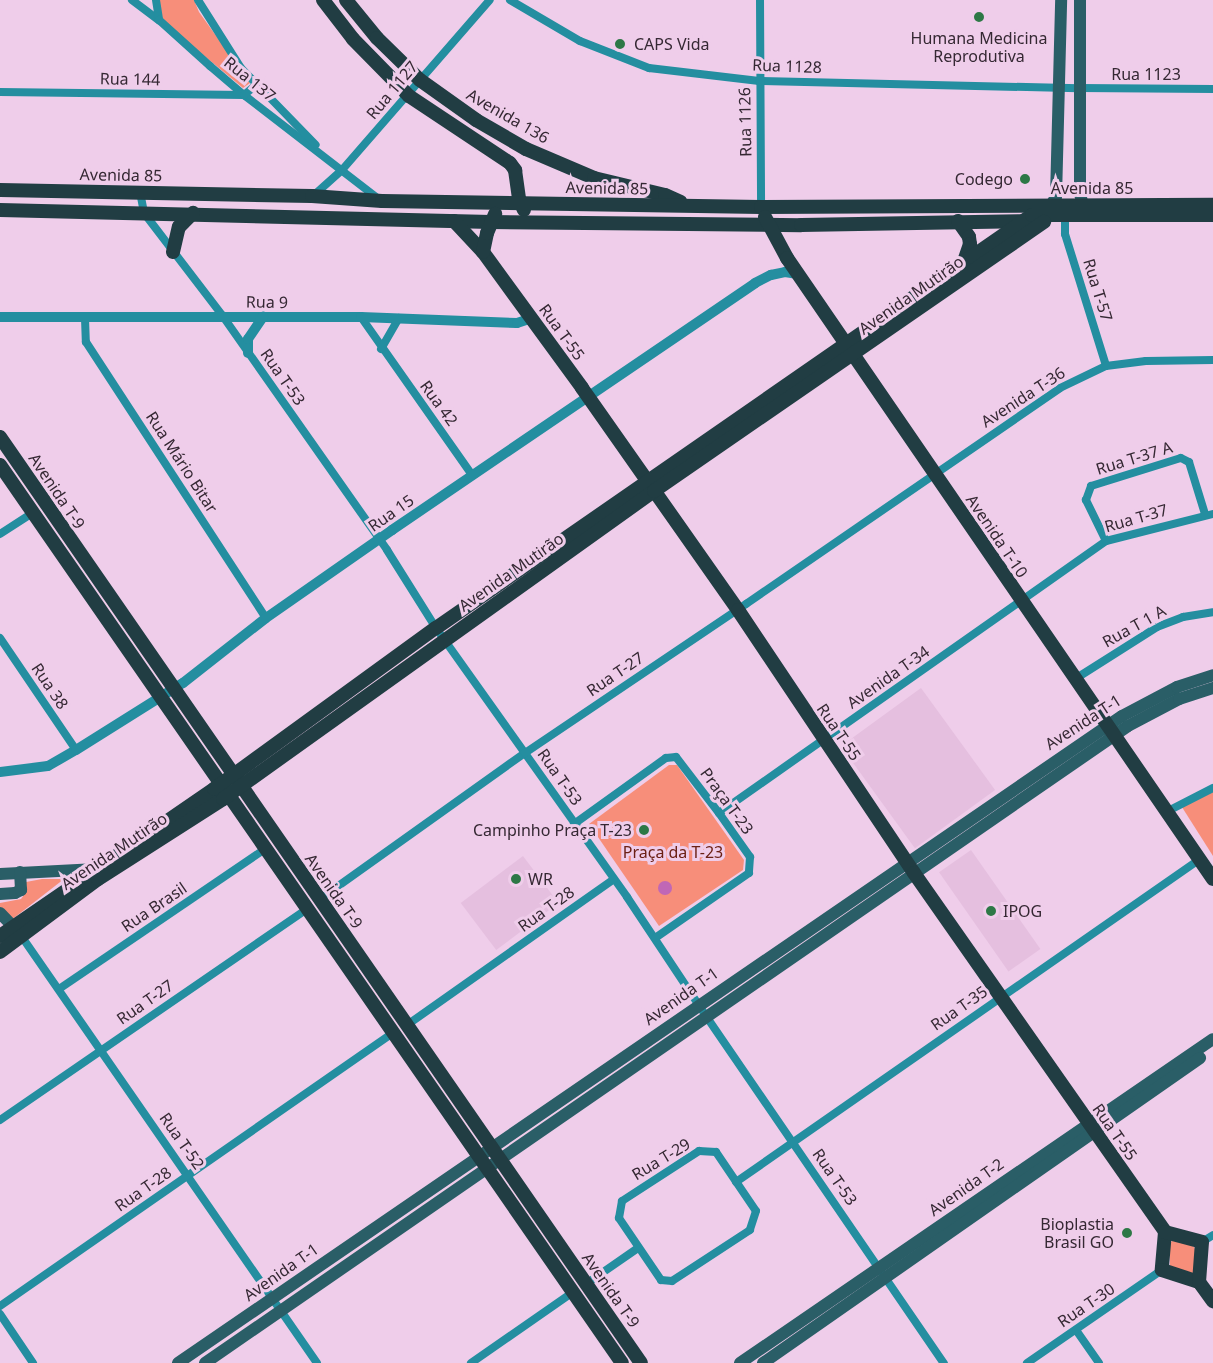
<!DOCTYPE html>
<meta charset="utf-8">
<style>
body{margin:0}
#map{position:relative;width:1213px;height:1363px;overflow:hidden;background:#efcdea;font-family:"Noto Sans",sans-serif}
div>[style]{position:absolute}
.built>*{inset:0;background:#e5bfdf;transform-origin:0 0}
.green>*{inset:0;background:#f78e7a}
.water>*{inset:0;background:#c067b6}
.round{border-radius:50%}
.minor>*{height:8px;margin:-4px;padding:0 4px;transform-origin:4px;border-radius:4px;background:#248ea0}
.tertiary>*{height:10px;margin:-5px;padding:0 5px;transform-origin:5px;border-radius:5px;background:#248ea0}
.secondary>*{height:12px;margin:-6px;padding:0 6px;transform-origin:6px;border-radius:6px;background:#2a5e67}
.primary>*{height:14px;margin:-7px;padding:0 7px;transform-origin:7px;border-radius:7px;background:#213d43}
.dots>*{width:16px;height:16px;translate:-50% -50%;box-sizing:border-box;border:3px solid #efcdea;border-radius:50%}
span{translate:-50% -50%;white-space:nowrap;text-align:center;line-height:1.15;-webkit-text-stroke:6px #efcdea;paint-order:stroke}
.poi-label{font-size:16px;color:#352833}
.left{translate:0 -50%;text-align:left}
.right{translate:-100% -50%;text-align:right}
.street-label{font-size:16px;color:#352833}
.park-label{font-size:16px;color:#6b2015}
</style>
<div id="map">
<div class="built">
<i style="left:921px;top:688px;width:126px;height:99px;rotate:54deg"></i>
<i style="left:971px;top:850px;width:121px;height:39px;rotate:55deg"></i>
<i style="left:523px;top:856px;width:59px;height:78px;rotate:53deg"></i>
</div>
<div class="green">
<i style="clip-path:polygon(158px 0,194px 0,199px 12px,250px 83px,243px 88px,161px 20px)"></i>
<i style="clip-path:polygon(669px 765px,677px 765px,744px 860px,743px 870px,659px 926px,589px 824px)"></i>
<i style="clip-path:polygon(1213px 791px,1213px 856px,1180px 804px)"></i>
<i style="clip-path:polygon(42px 879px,64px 879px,10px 921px,0 911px,0 903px,21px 899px,26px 892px,26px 882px)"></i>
<i style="clip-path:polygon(1173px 1240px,1188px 1242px,1194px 1247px,1198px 1258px,1195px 1273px,1191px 1275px,1170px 1267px,1170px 1243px)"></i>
</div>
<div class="water">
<i class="round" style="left:658px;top:881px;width:14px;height:14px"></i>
</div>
<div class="minor">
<i style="left:132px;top:0;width:34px;rotate:37deg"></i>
<i style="left:156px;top:0;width:20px;rotate:81deg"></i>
<i style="left:159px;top:20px;width:69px;rotate:42deg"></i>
<i style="left:210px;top:66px;width:45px;rotate:40.5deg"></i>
<i style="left:244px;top:95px;width:172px;rotate:37.7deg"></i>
<i style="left:198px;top:0;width:80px;rotate:57.7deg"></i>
<i style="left:241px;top:68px;width:107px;rotate:45.8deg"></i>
<i style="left:510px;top:0;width:81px;rotate:30.4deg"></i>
<i style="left:580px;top:41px;width:74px;rotate:21.4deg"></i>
<i style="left:649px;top:68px;width:111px;rotate:6.7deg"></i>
<i style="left:759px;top:81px;width:320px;rotate:1.3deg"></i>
<i style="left:1079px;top:88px;width:134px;rotate:0.4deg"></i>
<i style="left:760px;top:0;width:207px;rotate:89.7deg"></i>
<i style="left:0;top:92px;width:244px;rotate:0.7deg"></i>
<i style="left:244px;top:95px;width:16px;rotate:-40deg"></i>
<i style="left:140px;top:192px;width:21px;rotate:79deg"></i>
<i style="left:144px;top:213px;width:128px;rotate:52.6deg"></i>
<i style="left:222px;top:315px;width:287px;rotate:54.9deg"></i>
<i style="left:387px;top:550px;width:92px;rotate:57.9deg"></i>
<i style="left:436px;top:628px;width:330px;rotate:54.6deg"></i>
<i style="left:627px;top:897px;width:143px;rotate:56.4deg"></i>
<i style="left:706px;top:1016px;width:421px;rotate:55.6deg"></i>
<i style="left:313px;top:196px;width:39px;rotate:-42deg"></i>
<i style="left:342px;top:170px;width:225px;rotate:-49deg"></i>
<i style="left:1065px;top:222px;width:12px;rotate:90deg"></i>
<i style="left:1065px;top:234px;width:138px;rotate:72.7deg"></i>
<i style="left:361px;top:317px;width:193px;rotate:54.9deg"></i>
<i style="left:85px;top:318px;width:24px;rotate:88deg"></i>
<i style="left:86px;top:342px;width:330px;rotate:56.9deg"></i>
<i style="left:381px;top:349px;width:36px;rotate:-60deg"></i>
<i style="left:0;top:534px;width:38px;rotate:-33deg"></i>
<i style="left:1106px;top:541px;width:46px;rotate:-116deg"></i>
<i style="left:1086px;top:500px;width:15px;rotate:-70deg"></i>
<i style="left:1091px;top:486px;width:94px;rotate:-17.3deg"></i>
<i style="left:1181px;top:458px;width:9px;rotate:27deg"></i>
<i style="left:1189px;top:462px;width:54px;rotate:72.9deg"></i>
<i style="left:0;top:638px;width:135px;rotate:55.8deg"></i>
<i style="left:1075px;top:679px;width:97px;rotate:-32.4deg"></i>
<i style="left:1157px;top:627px;width:28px;rotate:-21deg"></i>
<i style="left:1183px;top:617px;width:30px;rotate:-9deg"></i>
<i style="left:1166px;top:812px;width:53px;rotate:-27.1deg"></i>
<i style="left:719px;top:813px;width:473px;rotate:-35.1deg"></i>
<i style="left:1106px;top:541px;width:110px;rotate:-14.2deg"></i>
<i style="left:574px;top:824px;width:113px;rotate:-35.7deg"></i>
<i style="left:666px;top:758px;width:10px;rotate:-6deg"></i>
<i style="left:676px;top:757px;width:71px;rotate:52.5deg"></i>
<i style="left:719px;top:813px;width:54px;rotate:54.8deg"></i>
<i style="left:750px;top:857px;width:16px;rotate:94deg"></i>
<i style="left:749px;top:873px;width:114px;rotate:145.3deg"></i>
<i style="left:320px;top:899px;width:252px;rotate:-35.5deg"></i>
<i style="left:525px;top:753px;width:267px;rotate:-34deg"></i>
<i style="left:746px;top:604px;width:381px;rotate:-34.5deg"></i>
<i style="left:1060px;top:388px;width:51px;rotate:-25.6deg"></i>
<i style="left:1106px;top:366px;width:40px;rotate:-7.1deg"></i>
<i style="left:1146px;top:361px;width:67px;rotate:-0.9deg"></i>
<i style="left:22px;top:937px;width:518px;rotate:55.3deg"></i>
<i style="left:59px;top:989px;width:249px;rotate:-34.2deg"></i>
<i style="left:407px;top:1025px;width:253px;rotate:-35.2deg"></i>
<i style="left:0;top:1120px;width:373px;rotate:-34.5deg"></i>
<i style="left:699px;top:1151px;width:17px;rotate:3deg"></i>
<i style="left:716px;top:1152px;width:71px;rotate:55.9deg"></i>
<i style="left:756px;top:1211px;width:20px;rotate:108deg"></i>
<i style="left:750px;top:1230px;width:93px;rotate:146.8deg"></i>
<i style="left:672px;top:1281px;width:11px;rotate:-175deg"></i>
<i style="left:661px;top:1280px;width:75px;rotate:-124.1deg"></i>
<i style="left:619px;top:1218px;width:17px;rotate:-80deg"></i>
<i style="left:622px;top:1201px;width:92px;rotate:-33deg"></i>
<i style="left:736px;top:1182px;width:565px;rotate:-34.84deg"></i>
<i style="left:1202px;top:1242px;width:13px;rotate:-32deg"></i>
<i style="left:586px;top:1284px;width:63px;rotate:-34.7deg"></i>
<i style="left:0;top:1306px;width:477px;rotate:-34.8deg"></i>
<i style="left:0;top:1314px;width:59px;rotate:56deg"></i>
<i style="left:1076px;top:1330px;width:40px;rotate:55.1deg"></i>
<i style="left:471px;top:1363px;width:124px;rotate:-34.8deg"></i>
<i style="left:1027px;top:1363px;width:164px;rotate:-34.6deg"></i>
</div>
<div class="tertiary">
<i style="left:0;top:317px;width:361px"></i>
<i style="left:361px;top:317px;width:156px;rotate:2.2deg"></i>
<i style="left:517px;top:323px;width:16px;rotate:-18deg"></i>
<i style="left:248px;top:353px;width:14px;rotate:-90deg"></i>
<i style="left:248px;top:339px;width:27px;rotate:-56deg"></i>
<i style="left:0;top:772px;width:48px;rotate:-7.1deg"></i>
<i style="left:48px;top:766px;width:32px;rotate:-30deg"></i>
<i style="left:76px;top:750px;width:126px;rotate:-32.1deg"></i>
<i style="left:183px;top:683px;width:105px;rotate:-38.1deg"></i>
<i style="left:266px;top:618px;width:154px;rotate:-34.9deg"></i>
<i style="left:392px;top:530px;width:439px;rotate:-34.2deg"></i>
<i style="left:755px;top:283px;width:18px;rotate:-27deg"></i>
<i style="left:771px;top:275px;width:14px;rotate:-12deg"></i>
<i style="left:785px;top:272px;width:13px;rotate:9deg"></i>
</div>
<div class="secondary">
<i style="left:1080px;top:0;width:194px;rotate:90deg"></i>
<i style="left:1080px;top:194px;width:11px;rotate:75deg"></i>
<i style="left:1051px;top:205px;width:9px;rotate:-58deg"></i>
<i style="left:1056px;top:197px;width:197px;rotate:-88.5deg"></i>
<i style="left:0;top:874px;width:97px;rotate:-3deg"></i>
<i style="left:0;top:894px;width:15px;rotate:-4deg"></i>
<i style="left:15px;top:893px;width:7px;rotate:-27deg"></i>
<i style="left:21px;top:890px;width:18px;rotate:-93deg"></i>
<i style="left:0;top:913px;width:29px;rotate:46deg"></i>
<i style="left:178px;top:1363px;width:1144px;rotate:-34.43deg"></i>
<i style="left:1122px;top:716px;width:62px;rotate:-27.8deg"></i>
<i style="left:1177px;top:687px;width:38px;rotate:-18deg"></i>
<i style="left:205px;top:1363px;width:1121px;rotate:-34.61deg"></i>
<i style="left:1128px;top:726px;width:58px;rotate:-27.9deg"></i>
<i style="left:1179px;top:699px;width:36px;rotate:-18deg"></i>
<i style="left:740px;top:1363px;width:573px;rotate:-34.41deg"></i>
<i style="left:763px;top:1363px;width:533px;rotate:-34.91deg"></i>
</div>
<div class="primary">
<i style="left:323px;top:0;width:49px;rotate:52.4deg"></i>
<i style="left:353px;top:39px;width:80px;rotate:45.5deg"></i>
<i style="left:409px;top:96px;width:121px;rotate:33.6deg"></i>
<i style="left:510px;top:163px;width:9px;rotate:54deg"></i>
<i style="left:515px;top:170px;width:29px;rotate:82deg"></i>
<i style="left:519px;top:199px;width:12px;rotate:66deg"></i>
<i style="left:346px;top:0;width:49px;rotate:50.8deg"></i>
<i style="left:377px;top:38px;width:60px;rotate:44.3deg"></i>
<i style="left:420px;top:80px;width:69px;rotate:35.5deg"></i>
<i style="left:476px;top:120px;width:58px;rotate:30.1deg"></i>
<i style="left:526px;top:149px;width:74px;rotate:23.1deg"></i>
<i style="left:594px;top:178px;width:73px;rotate:13.5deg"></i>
<i style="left:665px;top:195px;width:17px;rotate:24deg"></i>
<i style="left:0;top:190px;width:312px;rotate:1.1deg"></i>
<i style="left:312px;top:196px;width:70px;rotate:4.1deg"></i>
<i style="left:382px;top:201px;width:379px;rotate:0.9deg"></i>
<i style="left:761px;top:207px;width:452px;rotate:-0.3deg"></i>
<i style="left:0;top:210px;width:491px;rotate:1.4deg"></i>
<i style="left:491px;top:222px;width:310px;rotate:0.6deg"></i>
<i style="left:801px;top:225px;width:221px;rotate:-1deg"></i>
<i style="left:765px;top:217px;width:47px;rotate:61.8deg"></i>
<i style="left:787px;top:258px;width:753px;rotate:55.55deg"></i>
<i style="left:454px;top:221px;width:42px;rotate:46.9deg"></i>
<i style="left:483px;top:252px;width:168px;rotate:53.9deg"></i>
<i style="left:582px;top:388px;width:271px;rotate:54.9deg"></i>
<i style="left:738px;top:610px;width:316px;rotate:56.2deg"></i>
<i style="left:914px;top:873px;width:438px;rotate:55deg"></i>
<i style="left:1165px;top:1232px;width:38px;rotate:95deg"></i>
<i style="left:1162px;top:1270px;width:39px;rotate:18deg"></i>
<i style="left:1199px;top:1282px;width:24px;rotate:54deg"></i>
<i style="left:958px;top:221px;width:19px;rotate:55deg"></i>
<i style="left:969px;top:237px;width:7px;rotate:82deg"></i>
<i style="left:970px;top:244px;width:18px;rotate:109deg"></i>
<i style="left:173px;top:252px;width:26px;rotate:-77deg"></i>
<i style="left:179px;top:227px;width:20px;rotate:-45deg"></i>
<i style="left:483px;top:252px;width:19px;rotate:-78deg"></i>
<i style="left:487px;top:233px;width:21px;rotate:-67deg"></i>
<i style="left:0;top:437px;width:1126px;rotate:55.31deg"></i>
<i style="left:0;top:465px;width:1092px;rotate:55.29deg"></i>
<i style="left:0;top:936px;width:260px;rotate:-34.5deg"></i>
<i style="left:214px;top:789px;width:274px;rotate:-36deg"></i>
<i style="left:436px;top:628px;width:725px;rotate:-34.72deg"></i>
<i style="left:1032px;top:215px;width:181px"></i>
<i style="left:0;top:952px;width:122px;rotate:-36.7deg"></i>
<i style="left:98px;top:879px;width:148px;rotate:-32.6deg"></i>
<i style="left:223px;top:799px;width:530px;rotate:-35.55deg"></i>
<i style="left:654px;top:491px;width:474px;rotate:-34.6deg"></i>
<i style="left:1165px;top:1232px;width:38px;rotate:15deg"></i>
<i style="left:1202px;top:1242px;width:40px;rotate:94.3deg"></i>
</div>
<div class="dots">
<i style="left:979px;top:17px;background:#2d7846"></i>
<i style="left:620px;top:44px;background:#2d7846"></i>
<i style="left:1025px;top:179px;background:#2d7846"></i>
<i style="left:644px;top:830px;background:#2d7846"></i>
<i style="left:516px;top:879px;background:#2d7846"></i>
<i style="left:991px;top:911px;background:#2d7846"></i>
<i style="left:1127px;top:1233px;background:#2d7846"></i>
</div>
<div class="poi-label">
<span style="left:979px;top:47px">Humana Medicina<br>Reprodutiva</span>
<span class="left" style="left:634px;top:44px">CAPS Vida</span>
<span class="right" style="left:1013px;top:179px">Codego</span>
<span class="right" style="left:632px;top:830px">Campinho Praça T-23</span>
<span class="left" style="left:528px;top:879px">WR</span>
<span class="left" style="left:1003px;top:911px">IPOG</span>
<span class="right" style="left:1114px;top:1233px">Bioplastia<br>Brasil GO</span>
</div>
<div class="street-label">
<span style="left:787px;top:66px;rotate:2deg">Rua 1128</span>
<span style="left:1146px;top:74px">Rua 1123</span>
<span style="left:130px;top:79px;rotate:1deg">Rua 144</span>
<span style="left:250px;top:79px;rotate:39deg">Rua 137</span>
<span style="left:392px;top:90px;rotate:-50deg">Rua 1127</span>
<span style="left:508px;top:116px;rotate:30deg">Avenida 136</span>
<span style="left:745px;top:122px;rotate:-91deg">Rua 1126</span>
<span style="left:121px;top:175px;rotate:1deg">Avenida 85</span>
<span style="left:607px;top:188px;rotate:1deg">Avenida 85</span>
<span style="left:1092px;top:188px">Avenida 85</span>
<span style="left:1098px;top:290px;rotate:73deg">Rua T-57</span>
<span style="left:911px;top:295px;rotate:-35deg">Avenida Mutirão</span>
<span style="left:267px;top:302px;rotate:1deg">Rua 9</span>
<span style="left:562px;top:332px;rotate:54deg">Rua T-55</span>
<span style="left:283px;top:377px;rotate:55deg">Rua T-53</span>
<span style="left:1023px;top:397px;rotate:-33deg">Avenida T-36</span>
<span style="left:439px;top:403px;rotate:54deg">Rua 42</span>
<span style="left:1134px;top:458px;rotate:-17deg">Rua T-37 A</span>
<span style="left:182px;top:462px;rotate:57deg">Rua Mário Bitar</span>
<span style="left:57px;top:491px;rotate:56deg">Avenida T-9</span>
<span style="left:391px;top:513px;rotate:-35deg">Rua 15</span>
<span style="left:1136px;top:518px;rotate:-16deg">Rua T-37</span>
<span style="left:997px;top:536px;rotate:56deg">Avenida T-10</span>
<span style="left:511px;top:572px;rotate:-35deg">Avenida Mutirão</span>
<span style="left:1134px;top:626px;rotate:-29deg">Rua T 1 A</span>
<span style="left:615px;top:674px;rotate:-34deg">Rua T-27</span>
<span style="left:888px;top:677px;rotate:-35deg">Avenida T-34</span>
<span style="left:50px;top:686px;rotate:56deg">Rua 38</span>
<span style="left:1083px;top:722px;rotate:-33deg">Avenida T-1</span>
<span style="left:839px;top:732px;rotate:56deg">Rua T-55</span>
<span style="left:560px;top:777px;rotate:55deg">Rua T-53</span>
<span style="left:727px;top:801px;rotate:54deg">Praça T-23</span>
<span style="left:114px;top:851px;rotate:-34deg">Avenida Mutirão</span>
<span style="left:334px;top:891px;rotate:55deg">Avenida T-9</span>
<span style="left:154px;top:907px;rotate:-34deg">Rua Brasil</span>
<span style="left:546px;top:909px;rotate:-36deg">Rua T-28</span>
<span style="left:681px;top:996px;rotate:-35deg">Avenida T-1</span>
<span style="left:145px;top:1002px;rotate:-35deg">Rua T-27</span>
<span style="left:959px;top:1008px;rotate:-35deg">Rua T-35</span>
<span style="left:1115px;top:1132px;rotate:55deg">Rua T-55</span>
<span style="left:182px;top:1141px;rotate:55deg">Rua T-52</span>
<span style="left:661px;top:1159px;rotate:-31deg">Rua T-29</span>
<span style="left:835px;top:1177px;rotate:55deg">Rua T-53</span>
<span style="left:966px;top:1187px;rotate:-35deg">Avenida T-2</span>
<span style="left:143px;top:1189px;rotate:-35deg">Rua T-28</span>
<span style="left:281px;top:1272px;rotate:-35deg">Avenida T-1</span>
<span style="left:611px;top:1290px;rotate:55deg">Avenida T-9</span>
<span style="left:1086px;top:1305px;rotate:-34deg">Rua T-30</span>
</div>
<div class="park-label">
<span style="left:673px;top:852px">Praça da T-23</span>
</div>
</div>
